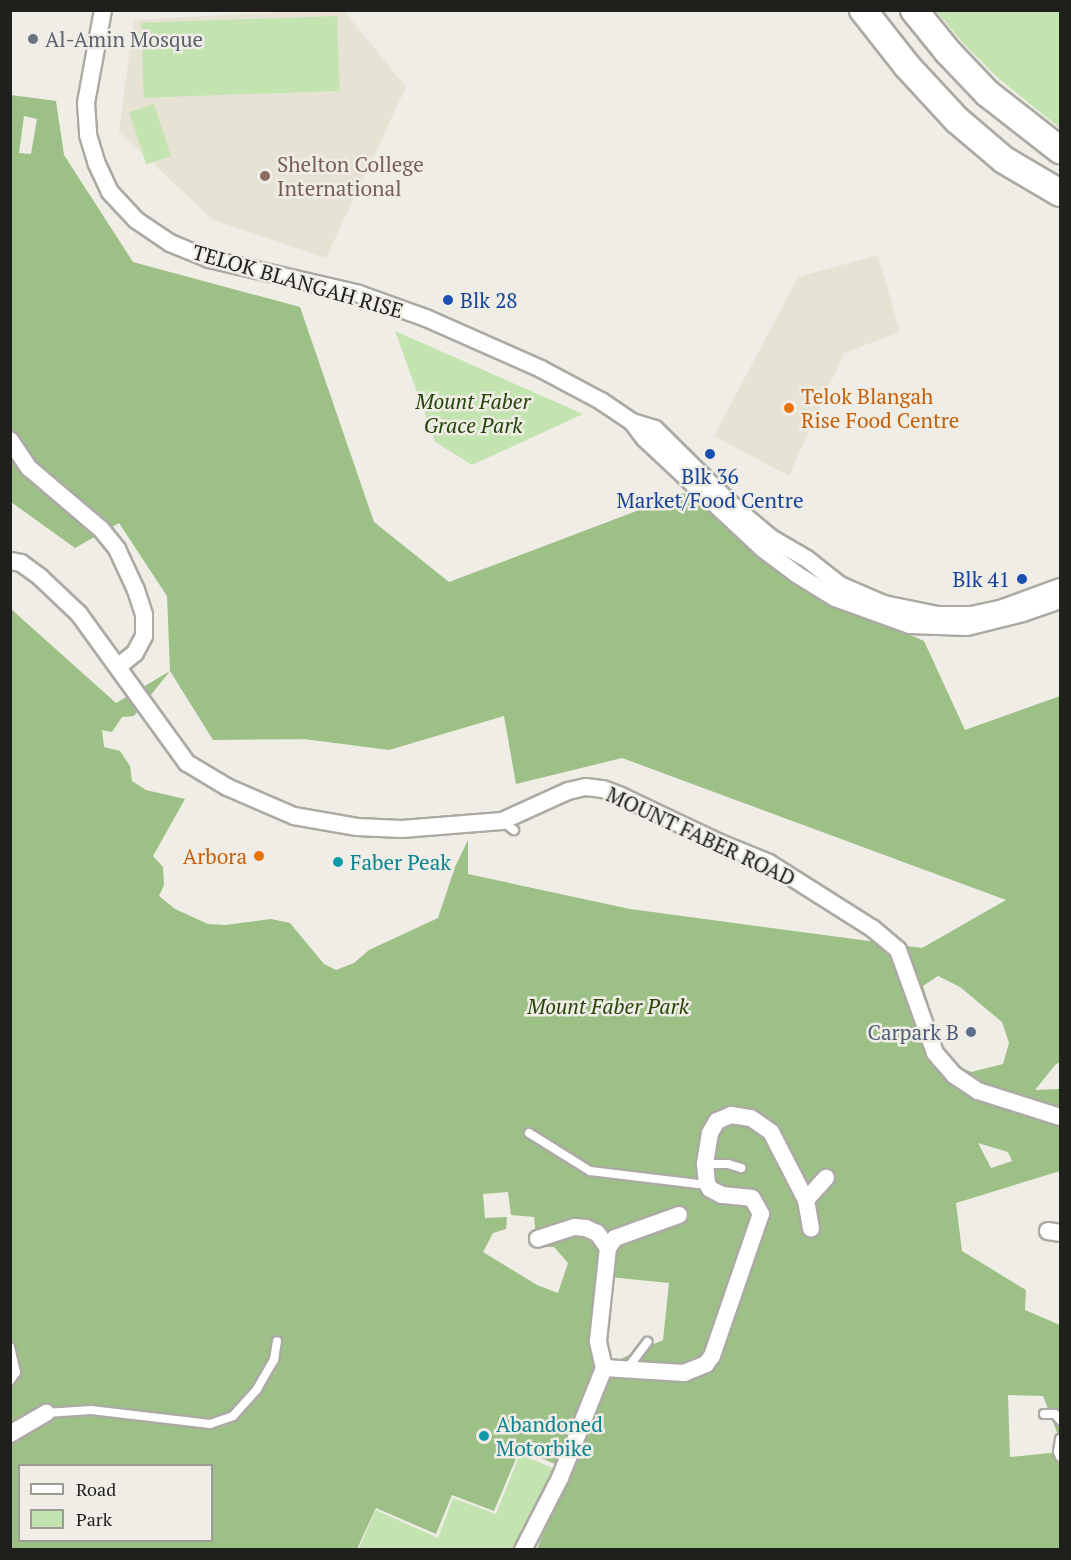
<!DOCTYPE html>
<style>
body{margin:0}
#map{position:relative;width:1071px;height:1560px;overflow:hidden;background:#efede6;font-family:"PT Serif",serif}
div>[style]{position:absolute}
.built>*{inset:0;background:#e6e3d4}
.green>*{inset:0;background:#c3e4b1;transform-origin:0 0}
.forest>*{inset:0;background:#9cc086}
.roads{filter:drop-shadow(2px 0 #abaaa3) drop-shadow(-2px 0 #abaaa3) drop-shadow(0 2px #abaaa3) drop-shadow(0 -2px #abaaa3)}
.service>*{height:8px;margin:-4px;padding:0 4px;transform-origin:4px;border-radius:4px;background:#fff}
.minor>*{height:16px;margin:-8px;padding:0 8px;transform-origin:8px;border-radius:8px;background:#fff}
.primary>*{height:26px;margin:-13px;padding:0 13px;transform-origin:13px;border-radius:13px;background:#fff}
.dots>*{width:16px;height:16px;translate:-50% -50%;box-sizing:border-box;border:3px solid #efede6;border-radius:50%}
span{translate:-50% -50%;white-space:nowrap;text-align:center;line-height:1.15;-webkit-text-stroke:5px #efede6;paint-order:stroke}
.worship-label{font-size:21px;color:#5b616d}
.left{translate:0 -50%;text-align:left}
.education-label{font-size:21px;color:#785e54}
.street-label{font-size:21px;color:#1f1f1c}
.transit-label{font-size:21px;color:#164399}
.right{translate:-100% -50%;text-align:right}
.food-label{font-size:21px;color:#c56008}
.park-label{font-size:21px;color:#244507;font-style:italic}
.culture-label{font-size:21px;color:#0d838f}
.service-label{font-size:21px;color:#4e5e75}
.frame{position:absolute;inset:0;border:12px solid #1f1f1c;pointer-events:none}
.legend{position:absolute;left:18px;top:1464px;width:195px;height:78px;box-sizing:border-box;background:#efede6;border:2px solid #9c9b95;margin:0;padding:8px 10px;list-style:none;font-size:18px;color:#1f1f1c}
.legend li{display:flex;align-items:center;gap:12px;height:30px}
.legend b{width:30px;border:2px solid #9c9b95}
</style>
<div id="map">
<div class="built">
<i style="clip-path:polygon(298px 11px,344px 11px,406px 87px,326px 258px,213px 220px,119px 132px,134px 20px)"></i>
<i style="clip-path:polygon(878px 255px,900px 332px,844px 353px,789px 476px,714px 436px,798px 277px)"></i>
</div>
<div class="green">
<i style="clip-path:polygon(936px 11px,1060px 11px,1060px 128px,999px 79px,963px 43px)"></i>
<i style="left:337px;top:16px;width:75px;height:196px;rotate:88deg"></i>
<i style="left:154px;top:104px;width:55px;height:26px;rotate:72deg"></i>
<i style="clip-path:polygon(395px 331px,583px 414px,472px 465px,435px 442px)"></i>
<i style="clip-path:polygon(520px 1454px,555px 1469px,520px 1549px,358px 1550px,376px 1510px,438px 1538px,453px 1498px,496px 1514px)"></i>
</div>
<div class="forest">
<i style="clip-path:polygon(evenodd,11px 95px,56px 101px,64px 155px,133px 262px,300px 307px,374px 522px,449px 582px,684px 493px,810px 591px,924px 641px,965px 730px,1060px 696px,1060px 1062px,1055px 1065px,1035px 1090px,1060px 1089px,1060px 1171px,956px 1203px,962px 1251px,1026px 1290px,1025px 1310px,1060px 1325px,1060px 1440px,1043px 1396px,1008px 1395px,1010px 1457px,1060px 1452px,1060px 1549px,537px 1549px,569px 1470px,520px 1449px,494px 1511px,452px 1495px,436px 1534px,376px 1508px,357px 1549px,11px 1549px,11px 609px,116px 703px,170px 671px,167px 596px,119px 523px,75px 548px,11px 502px,11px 95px,24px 116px,37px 119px,31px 154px,19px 153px,24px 116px,11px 95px,170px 671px,213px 740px,304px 739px,389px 750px,504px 716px,516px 784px,622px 758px,1006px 900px,922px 948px,630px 909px,468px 874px,468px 840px,455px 867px,438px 918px,369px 950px,354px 963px,336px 970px,324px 964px,290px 923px,271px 919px,225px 925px,208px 924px,175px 909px,159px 896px,164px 885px,163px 867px,153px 856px,185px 799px,146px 790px,132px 781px,130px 766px,120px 751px,104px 747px,102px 730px,112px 732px,122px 717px,134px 716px,170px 671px,11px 95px,938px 976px,960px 987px,1002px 1022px,1009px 1043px,1003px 1064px,971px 1072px,946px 1060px,923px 986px,938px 976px,11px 95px,978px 1143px,1008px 1152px,1012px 1161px,991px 1168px,978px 1143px,11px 95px,508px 1192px,511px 1215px,534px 1217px,537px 1247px,554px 1247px,568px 1263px,558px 1293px,537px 1285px,483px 1252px,493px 1233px,506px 1229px,507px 1217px,485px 1218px,483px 1194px,508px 1192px,11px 95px,599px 1276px,669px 1283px,663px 1340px,600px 1368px,599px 1276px,11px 95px,20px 1466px,212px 1466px,212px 1540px,20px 1540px,20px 1466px)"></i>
</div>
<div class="roads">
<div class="service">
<i style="left:502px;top:821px;width:15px;rotate:37deg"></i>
<i style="left:529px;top:1133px;width:72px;rotate:31.9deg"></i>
<i style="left:590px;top:1171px;width:109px;rotate:6.9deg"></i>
<i style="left:698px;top:1184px;width:9px;rotate:-6deg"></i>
<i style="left:705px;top:1164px;width:23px"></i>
<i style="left:728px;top:1164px;width:14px;rotate:17deg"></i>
<i style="left:10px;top:1347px;width:26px;rotate:77deg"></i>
<i style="left:16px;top:1372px;width:11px;rotate:124deg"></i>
<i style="left:627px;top:1369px;width:34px;rotate:-53deg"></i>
<i style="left:46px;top:1413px;width:45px;rotate:-3.8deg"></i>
<i style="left:91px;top:1410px;width:120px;rotate:6.7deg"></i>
<i style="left:210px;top:1424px;width:24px;rotate:-19deg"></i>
<i style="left:233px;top:1416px;width:36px;rotate:-48deg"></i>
<i style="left:257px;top:1389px;width:34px;rotate:-60deg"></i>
<i style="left:274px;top:1360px;width:19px;rotate:-81deg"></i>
<i style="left:1044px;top:1414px;width:11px"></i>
<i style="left:1055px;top:1414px;width:8px;rotate:50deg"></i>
<i style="left:1060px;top:1439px;width:13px;rotate:99deg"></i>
<i style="left:1058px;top:1452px;width:5px;rotate:68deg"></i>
</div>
<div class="minor">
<i style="left:103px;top:10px;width:95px;rotate:100.4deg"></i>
<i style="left:86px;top:103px;width:32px;rotate:86deg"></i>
<i style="left:88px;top:135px;width:28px;rotate:73deg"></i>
<i style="left:96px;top:162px;width:33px;rotate:65deg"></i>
<i style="left:110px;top:192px;width:38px;rotate:47deg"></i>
<i style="left:136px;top:220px;width:41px;rotate:34.1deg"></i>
<i style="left:170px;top:243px;width:42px;rotate:22.3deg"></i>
<i style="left:209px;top:259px;width:154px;rotate:13.1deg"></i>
<i style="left:359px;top:294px;width:71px;rotate:19.7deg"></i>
<i style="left:426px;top:318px;width:126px;rotate:23.9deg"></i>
<i style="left:541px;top:369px;width:68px;rotate:28.1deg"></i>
<i style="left:601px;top:401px;width:37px;rotate:34deg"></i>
<i style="left:632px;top:422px;width:24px;rotate:17deg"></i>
<i style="left:655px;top:429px;width:108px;rotate:44.6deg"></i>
<i style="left:732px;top:505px;width:51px;rotate:40.2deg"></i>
<i style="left:771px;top:538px;width:42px;rotate:30.3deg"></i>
<i style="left:807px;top:559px;width:42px;rotate:38.2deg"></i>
<i style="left:840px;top:585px;width:48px;rotate:23.4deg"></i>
<i style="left:884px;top:604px;width:55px;rotate:11.5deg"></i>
<i style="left:938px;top:615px;width:33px"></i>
<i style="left:971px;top:615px;width:30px;rotate:-12deg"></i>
<i style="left:1000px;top:609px;width:64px;rotate:-20.1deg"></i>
<i style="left:632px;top:422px;width:21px;rotate:53deg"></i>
<i style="left:645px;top:439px;width:161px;rotate:43deg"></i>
<i style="left:763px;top:549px;width:41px;rotate:37.1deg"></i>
<i style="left:796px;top:574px;width:46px;rotate:31.6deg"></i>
<i style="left:835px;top:598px;width:80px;rotate:19.8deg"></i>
<i style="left:910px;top:625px;width:57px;rotate:2deg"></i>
<i style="left:967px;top:627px;width:58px;rotate:-14deg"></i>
<i style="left:1023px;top:613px;width:39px;rotate:-19deg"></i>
<i style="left:10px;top:440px;width:34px;rotate:56deg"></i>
<i style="left:29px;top:468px;width:94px;rotate:40.3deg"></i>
<i style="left:101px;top:529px;width:26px;rotate:51deg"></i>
<i style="left:117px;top:549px;width:45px;rotate:65.1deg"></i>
<i style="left:136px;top:590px;width:26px;rotate:72deg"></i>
<i style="left:144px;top:615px;width:21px;rotate:90deg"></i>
<i style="left:144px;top:636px;width:19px;rotate:118deg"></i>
<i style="left:135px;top:653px;width:21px;rotate:141deg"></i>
<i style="left:10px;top:561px;width:11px;rotate:10deg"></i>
<i style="left:21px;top:563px;width:24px;rotate:36deg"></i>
<i style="left:40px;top:577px;width:54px;rotate:43.5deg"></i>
<i style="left:79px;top:614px;width:184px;rotate:54.1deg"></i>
<i style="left:187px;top:763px;width:47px;rotate:31deg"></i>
<i style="left:227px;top:787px;width:73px;rotate:23.4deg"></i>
<i style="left:294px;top:816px;width:64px;rotate:9.9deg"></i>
<i style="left:357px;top:827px;width:45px;rotate:2.5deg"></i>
<i style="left:402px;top:829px;width:100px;rotate:-4.6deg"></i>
<i style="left:502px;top:821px;width:72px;rotate:-24.4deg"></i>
<i style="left:568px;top:791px;width:18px;rotate:-13deg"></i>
<i style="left:586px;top:787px;width:17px;rotate:7deg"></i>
<i style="left:603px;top:789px;width:19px;rotate:21deg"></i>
<i style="left:621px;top:796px;width:110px;rotate:25.4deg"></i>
<i style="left:720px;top:843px;width:53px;rotate:22.2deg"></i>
<i style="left:769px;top:863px;width:122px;rotate:32.3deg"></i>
<i style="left:872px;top:928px;width:34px;rotate:40deg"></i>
<i style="left:898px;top:950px;width:109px;rotate:70.2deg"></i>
<i style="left:935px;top:1053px;width:29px;rotate:49deg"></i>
<i style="left:954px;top:1075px;width:29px;rotate:34deg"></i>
<i style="left:978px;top:1091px;width:86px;rotate:17.6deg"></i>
<i style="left:806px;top:1200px;width:30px;rotate:-48deg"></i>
<i style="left:1048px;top:1231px;width:12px;rotate:9deg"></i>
<i style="left:608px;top:1248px;width:12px;rotate:-55deg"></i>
<i style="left:615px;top:1238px;width:68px;rotate:-19.8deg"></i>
<i style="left:604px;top:1368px;width:80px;rotate:3.6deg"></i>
<i style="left:684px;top:1373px;width:24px;rotate:-22deg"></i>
<i style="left:706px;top:1364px;width:10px;rotate:-53deg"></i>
<i style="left:712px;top:1356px;width:150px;rotate:-71deg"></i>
<i style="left:761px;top:1214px;width:18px;rotate:-119deg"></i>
<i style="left:752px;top:1198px;width:30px;rotate:-174deg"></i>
<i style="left:722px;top:1195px;width:13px;rotate:-153deg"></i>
<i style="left:710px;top:1189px;width:7px;rotate:-117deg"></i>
<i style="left:707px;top:1183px;width:19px;rotate:-96deg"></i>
<i style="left:705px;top:1164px;width:31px;rotate:-81deg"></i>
<i style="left:710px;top:1133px;width:14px;rotate:-60deg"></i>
<i style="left:717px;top:1121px;width:15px;rotate:-23deg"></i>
<i style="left:731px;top:1115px;width:20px;rotate:9deg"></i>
<i style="left:751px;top:1118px;width:24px;rotate:35deg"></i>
<i style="left:771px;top:1132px;width:76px;rotate:62.8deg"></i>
<i style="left:806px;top:1200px;width:29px;rotate:80deg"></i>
<i style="left:10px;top:1434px;width:42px;rotate:-30.3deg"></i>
<i style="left:523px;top:1550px;width:81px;rotate:-62.8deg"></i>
<i style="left:560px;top:1478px;width:118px;rotate:-68.2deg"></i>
<i style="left:604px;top:1368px;width:28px;rotate:-103deg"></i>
<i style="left:598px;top:1341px;width:94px;rotate:-83.9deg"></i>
<i style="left:608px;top:1248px;width:19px;rotate:-126deg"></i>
<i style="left:597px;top:1233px;width:12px;rotate:-156deg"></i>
<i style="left:586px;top:1228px;width:12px;rotate:-175deg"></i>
<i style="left:574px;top:1227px;width:38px;rotate:162deg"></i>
</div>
<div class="primary">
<i style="left:863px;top:10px;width:71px;rotate:51.8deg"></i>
<i style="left:907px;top:66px;width:74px;rotate:47.2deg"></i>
<i style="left:957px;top:120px;width:62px;rotate:40.4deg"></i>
<i style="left:1004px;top:160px;width:65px;rotate:30.5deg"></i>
<i style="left:914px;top:10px;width:54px;rotate:51deg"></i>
<i style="left:948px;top:52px;width:57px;rotate:46.4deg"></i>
<i style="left:987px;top:93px;width:93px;rotate:38deg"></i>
</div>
</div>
<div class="dots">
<i style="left:33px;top:39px;background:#6b7280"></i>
<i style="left:265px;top:176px;background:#8d6e63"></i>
<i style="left:448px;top:300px;background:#1a4fb4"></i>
<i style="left:789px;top:408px;background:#e8710a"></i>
<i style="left:710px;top:454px;background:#1a4fb4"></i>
<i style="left:1022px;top:579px;background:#1a4fb4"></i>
<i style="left:259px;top:856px;background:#e8710a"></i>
<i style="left:338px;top:862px;background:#0f9aa8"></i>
<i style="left:971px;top:1032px;background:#5c6f8a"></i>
<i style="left:484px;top:1436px;background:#0f9aa8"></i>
</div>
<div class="worship-label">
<span class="left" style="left:45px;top:39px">Al-Amin Mosque</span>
</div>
<div class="education-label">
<span class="left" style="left:277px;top:176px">Shelton College<br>International</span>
</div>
<div class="street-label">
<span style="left:298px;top:281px;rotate:16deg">TELOK BLANGAH RISE</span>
<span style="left:701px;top:836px;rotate:25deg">MOUNT FABER ROAD</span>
</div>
<div class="transit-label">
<span class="left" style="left:460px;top:300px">Blk 28</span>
<span style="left:710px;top:488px">Blk 36<br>Market/Food Centre</span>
<span class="right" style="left:1010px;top:579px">Blk 41</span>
</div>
<div class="food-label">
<span class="left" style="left:801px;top:408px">Telok Blangah<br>Rise Food Centre</span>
<span class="right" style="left:247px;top:856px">Arbora</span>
</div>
<div class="park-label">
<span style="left:473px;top:413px">Mount Faber<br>Grace Park</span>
<span style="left:608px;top:1006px">Mount Faber Park</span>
</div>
<div class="culture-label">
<span class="left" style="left:350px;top:862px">Faber Peak</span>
<span class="left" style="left:496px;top:1436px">Abandoned<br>Motorbike</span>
</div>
<div class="service-label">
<span class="right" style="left:959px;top:1032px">Carpark B</span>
</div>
<div class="frame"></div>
<ul class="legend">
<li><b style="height:8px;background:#fff"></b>Road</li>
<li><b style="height:16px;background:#c3e4b1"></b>Park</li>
</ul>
</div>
